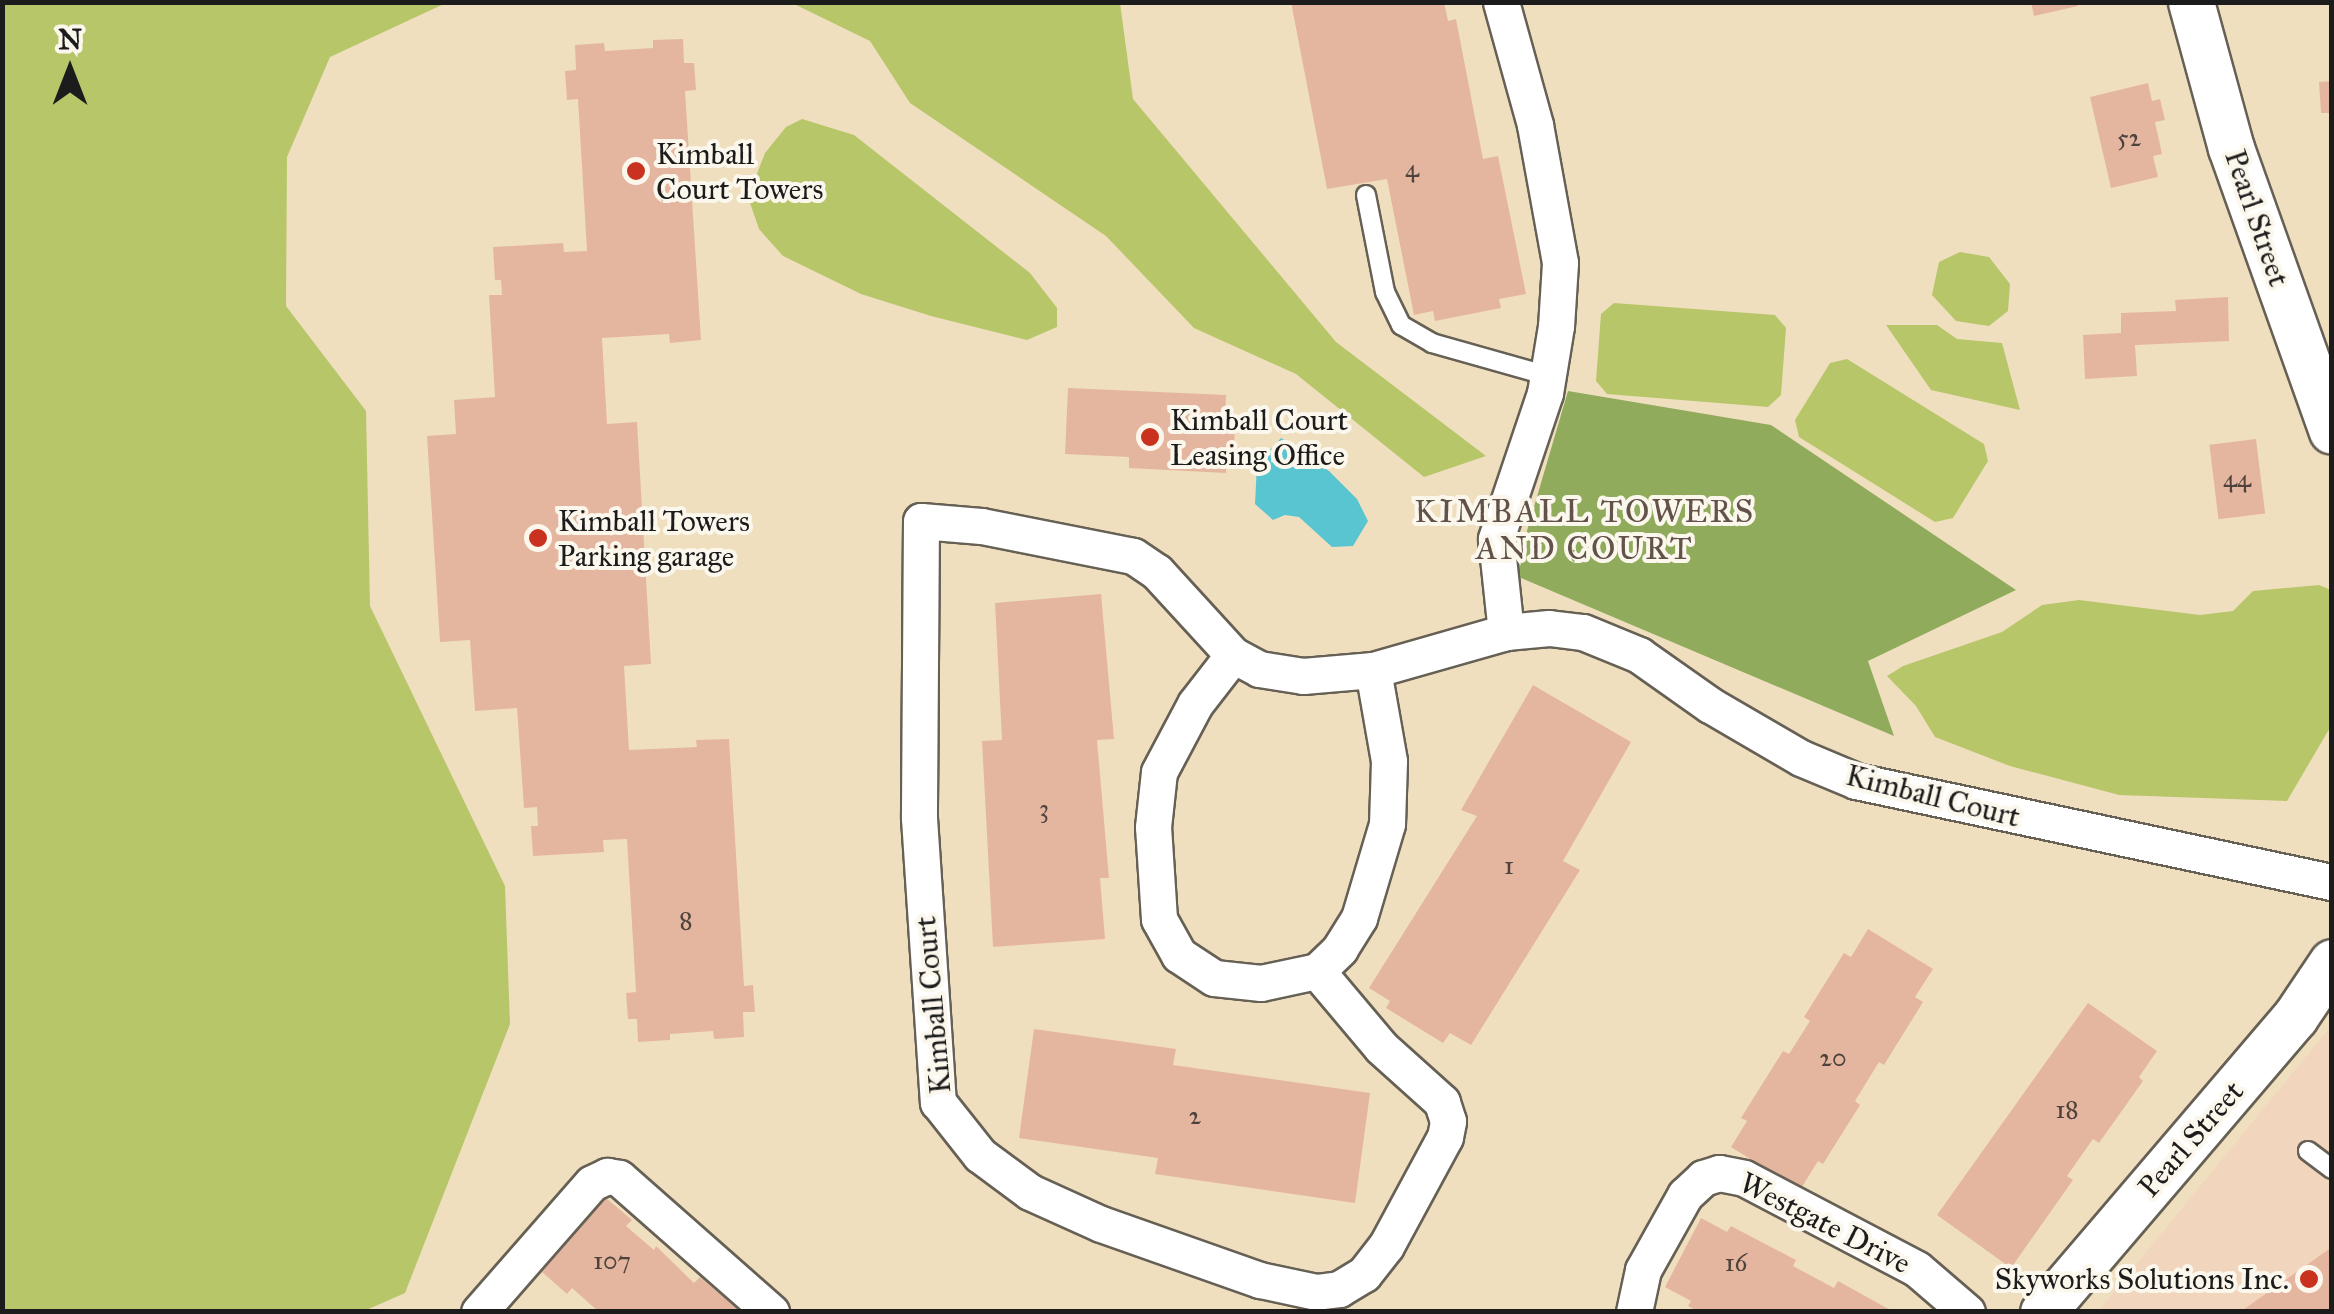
<!DOCTYPE html>
<style>
body{margin:0}
#map{position:relative;width:2334px;height:1314px;overflow:hidden;background:#f0dfbf;font-family:"IM FELL Great Primer",serif}
div>[style]{position:absolute}
.built>*{inset:0;background:#f1d5bd}
.green>*{inset:0;background:#b7c669}
.forest>*{inset:0;background:#91ab5d}
.water>*{inset:0;background:#58c5d0}
.building>*{inset:0;background:#e5b69f;transform-origin:0 0}
.roads{filter:drop-shadow(2px 0 #666055) drop-shadow(-2px 0 #666055) drop-shadow(0 2px #666055) drop-shadow(0 -2px #666055)}
.service>*{height:18px;margin:-9px;padding:0 9px;transform-origin:9px;border-radius:9px;background:#fff}
.minor>*{height:35px;margin:-17.5px;padding:0 17.5px;transform-origin:17.5px;border-radius:17.5px;background:#fff}
.tertiary>*{height:45px;margin:-22.5px;padding:0 22.5px;transform-origin:22.5px;border-radius:22.5px;background:#fff}
.dots>*{width:28px;height:28px;translate:-50% -50%;box-sizing:border-box;border:5px solid #fbf7ec;border-radius:50%}
span{translate:-50% -50%;white-space:nowrap;text-align:center;line-height:1.15;-webkit-text-stroke:8px #fbf7ec;paint-order:stroke}
.number-label{font-size:25px;color:#4e423d}
.number-label span{-webkit-text-stroke-width:0}
.poi-label{font-size:30px;color:#1c1c1c}
.left{translate:0 -50%;text-align:left}
.right{translate:-100% -50%;text-align:right}
.street-label{font-size:30px;color:#1c1c1c}
.neighbourhood-label{font-size:32px;color:#62524a;letter-spacing:2.5px}
.frame{position:absolute;inset:0;border:5px solid #1c1c1c;pointer-events:none}
.north{position:absolute;left:20px;top:20px;width:100px;height:100px;-webkit-text-stroke:8px #fbf7ec;paint-order:stroke;rotate:0deg;font-size:28px;font-weight:700;line-height:40px;text-align:center;color:#1c1c1c}
.north::after{content:'';display:block;margin:auto;width:35px;height:45px;background:#1c1c1c;clip-path:polygon(50% 0,100% 100%,50% 72%,0 100%)}
</style>
<div id="map">
<div class="built">
<i style="clip-path:polygon(2331px 1026px,2331px 1311px,2098px 1311px)"></i>
</div>
<div class="green">
<i style="clip-path:polygon(3px 2px,446px 3px,330px 57px,287px 157px,286px 306px,366px 411px,370px 606px,505px 886px,510px 1024px,405px 1293px,364px 1311px,3px 1311px)"></i>
<i style="clip-path:polygon(792px 3px,1120px 3px,1133px 99px,1336px 342px,1486px 456px,1424px 477px,1296px 374px,1194px 328px,1106px 236px,910px 103px,870px 41px)"></i>
<i style="clip-path:polygon(802px 119px,854px 135px,1030px 273px,1057px 308px,1057px 327px,1027px 340px,931px 316px,861px 294px,783px 256px,759px 229px,748px 197px,765px 153px,786px 127px)"></i>
<i style="clip-path:polygon(1960px 252px,1989px 257px,2010px 284px,2008px 311px,1989px 326px,1956px 321px,1932px 295px,1939px 262px)"></i>
<i style="clip-path:polygon(1614px 303px,1775px 315px,1786px 328px,1781px 395px,1768px 407px,1607px 394px,1596px 381px,1601px 314px)"></i>
<i style="clip-path:polygon(1886px 325px,1937px 325px,1957px 339px,2002px 343px,2020px 410px,1931px 390px)"></i>
<i style="clip-path:polygon(1847px 359px,1984px 444px,1988px 461px,1953px 518px,1935px 522px,1799px 437px,1795px 420px,1830px 363px)"></i>
<i style="clip-path:polygon(2319px 585px,2331px 590px,2331px 726px,2287px 801px,2119px 795px,2010px 766px,1935px 737px,1916px 706px,1887px 676px,1903px 666px,2002px 632px,2042px 605px,2079px 600px,2200px 615px,2233px 611px,2253px 591px)"></i>
</div>
<div class="forest">
<i style="clip-path:polygon(1568px 391px,1771px 425px,2016px 590px,1868px 661px,1894px 736px,1514px 575px)"></i>
</div>
<div class="water">
<i style="clip-path:polygon(1281px 438px,1329px 471px,1357px 499px,1368px 521px,1353px 546px,1332px 547px,1299px 517px,1285px 515px,1273px 520px,1255px 504px,1257px 464px)"></i>
</div>
<div class="building">
<i style="clip-path:polygon(1291px 2px,1444px 2px,1448px 21px,1456px 19px,1483px 159px,1498px 156px,1526px 294px,1499px 299px,1501px 308px,1435px 321px,1433px 311px,1414px 315px,1387px 179px,1327px 189px)"></i>
<i style="clip-path:polygon(2031px 2px,2078px 2px,2078px 6px,2034px 16px)"></i>
<i style="clip-path:polygon(683px 39px,684px 63px,694px 63px,696px 90px,685px 91px,701px 340px,670px 343px,669px 334px,602px 338px,607px 424px,637px 422px,651px 664px,624px 666px,629px 750px,697px 747px,696px 740px,729px 739px,744px 986px,753px 985px,755px 1012px,743px 1012px,744px 1037px,714px 1039px,713px 1031px,670px 1034px,670px 1040px,638px 1042px,637px 1019px,628px 1019px,626px 993px,636px 992px,627px 839px,603px 840px,604px 852px,533px 856px,531px 826px,538px 826px,537px 807px,524px 808px,517px 708px,475px 711px,470px 640px,440px 642px,427px 436px,456px 434px,454px 400px,495px 397px,489px 295px,502px 295px,501px 280px,495px 280px,493px 247px,563px 243px,564px 252px,587px 251px,578px 99px,567px 100px,565px 71px,576px 70px,575px 45px,604px 43px,605px 51px,653px 48px,653px 40px)"></i>
<i style="clip-path:polygon(2332px 81px,2332px 113px,2321px 113px,2319px 82px)"></i>
<i style="clip-path:polygon(2148px 83px,2152px 101px,2160px 99px,2165px 120px,2155px 122px,2162px 154px,2153px 156px,2158px 177px,2111px 188px,2090px 97px)"></i>
<i style="clip-path:polygon(2228px 297px,2229px 341px,2135px 345px,2137px 376px,2085px 379px,2083px 335px,2121px 333px,2121px 313px,2176px 311px,2175px 300px)"></i>
<i style="clip-path:polygon(1068px 388px,1226px 395px,1225px 424px,1235px 424px,1234px 451px,1226px 451px,1226px 473px,1129px 468px,1129px 457px,1065px 454px)"></i>
<i style="left:2256px;top:439px;width:75px;height:47px;rotate:83deg"></i>
<i style="clip-path:polygon(1101px 594px,1114px 739px,1097px 740px,1109px 878px,1100px 878px,1105px 939px,993px 947px,982px 741px,1002px 740px,995px 603px)"></i>
<i style="clip-path:polygon(1533px 685px,1631px 742px,1563px 861px,1580px 870px,1471px 1045px,1450px 1033px,1443px 1043px,1386px 1008px,1390px 1001px,1369px 988px,1477px 816px,1461px 810px)"></i>
<i style="clip-path:polygon(1868px 929px,1933px 969px,1915px 997px,1923px 1002px,1884px 1065px,1879px 1062px,1855px 1101px,1860px 1105px,1823px 1164px,1818px 1161px,1800px 1190px,1731px 1147px,1747px 1121px,1741px 1118px,1783px 1051px,1789px 1054px,1810px 1021px,1804px 1017px,1844px 953px,1851px 957px)"></i>
<i style="clip-path:polygon(2088px 1003px,2157px 1051px,2139px 1077px,2143px 1081px,2099px 1143px,2093px 1139px,2067px 1176px,2073px 1180px,2011px 1268px,1937px 1215px)"></i>
<i style="clip-path:polygon(1034px 1029px,1176px 1049px,1173px 1065px,1370px 1093px,1355px 1203px,1155px 1174px,1158px 1158px,1019px 1138px)"></i>
<i style="clip-path:polygon(606px 1198px,632px 1220px,626px 1226px,654px 1250px,656px 1246px,694px 1283px,700px 1277px,737px 1309px,599px 1312px,572px 1288px,567px 1294px,542px 1272px)"></i>
<i style="clip-path:polygon(1701px 1218px,1727px 1232px,1731px 1226px,1796px 1260px,1793px 1266px,1834px 1288px,1838px 1281px,1894px 1312px,1699px 1312px,1688px 1306px,1691px 1301px,1665px 1287px)"></i>
<i style="clip-path:polygon(2332px 1247px,2332px 1312px,2240px 1312px)"></i>
</div>
<div class="roads">
<div class="service">
<i style="left:1366px;top:195px;width:99px;rotate:78.9deg"></i>
<i style="left:1385px;top:292px;width:37px;rotate:64deg"></i>
<i style="left:1401px;top:325px;width:36px;rotate:30deg"></i>
<i style="left:1432px;top:343px;width:122px;rotate:15.8deg"></i>
<i style="left:2308px;top:1151px;width:30px;rotate:37deg"></i>
</div>
<div class="minor">
<i style="left:1501px;top:2px;width:128px;rotate:74.5deg"></i>
<i style="left:1535px;top:125px;width:140px;rotate:79.7deg"></i>
<i style="left:1560px;top:263px;width:63px;rotate:93.6deg"></i>
<i style="left:1556px;top:326px;width:68px;rotate:99.3deg"></i>
<i style="left:1545px;top:393px;width:154px;rotate:108.6deg"></i>
<i style="left:1496px;top:539px;width:94px;rotate:83.9deg"></i>
<i style="left:1233px;top:655px;width:113px;rotate:-132.5deg"></i>
<i style="left:1157px;top:572px;width:29px;rotate:-146deg"></i>
<i style="left:1133px;top:556px;width:155px;rotate:-168.8deg"></i>
<i style="left:981px;top:526px;width:60px;rotate:-175.2deg"></i>
<i style="left:921px;top:521px;width:297px;rotate:90.4deg"></i>
<i style="left:919px;top:818px;width:285px;rotate:86.2deg"></i>
<i style="left:938px;top:1102px;width:68px;rotate:51.6deg"></i>
<i style="left:980px;top:1155px;width:62px;rotate:36.5deg"></i>
<i style="left:1030px;top:1192px;width:78px;rotate:24.3deg"></i>
<i style="left:1101px;top:1224px;width:169px;rotate:19.4deg"></i>
<i style="left:1260px;top:1280px;width:57px;rotate:12.1deg"></i>
<i style="left:1316px;top:1292px;width:23px;rotate:-7deg"></i>
<i style="left:1339px;top:1289px;width:29px;rotate:-31deg"></i>
<i style="left:1364px;top:1274px;width:36px;rotate:-52deg"></i>
<i style="left:1386px;top:1246px;width:124px;rotate:-61.6deg"></i>
<i style="left:1445px;top:1137px;width:16px;rotate:-79deg"></i>
<i style="left:1448px;top:1121px;width:20px;rotate:-108deg"></i>
<i style="left:1442px;top:1102px;width:82px;rotate:-138deg"></i>
<i style="left:1381px;top:1047px;width:99px;rotate:-130.1deg"></i>
<i style="left:1317px;top:971px;width:57px;rotate:167.9deg"></i>
<i style="left:1261px;top:983px;width:47px;rotate:-173.9deg"></i>
<i style="left:1214px;top:978px;width:42px;rotate:-146.7deg"></i>
<i style="left:1179px;top:955px;width:41px;rotate:-119.1deg"></i>
<i style="left:1159px;top:919px;width:92px;rotate:-93.7deg"></i>
<i style="left:1153px;top:827px;width:55px;rotate:-83.8deg"></i>
<i style="left:1159px;top:772px;width:77px;rotate:-62.1deg"></i>
<i style="left:1195px;top:704px;width:62px;rotate:-52.2deg"></i>
<i style="left:1233px;top:655px;width:30px;rotate:28deg"></i>
<i style="left:1259px;top:669px;width:45px;rotate:9deg"></i>
<i style="left:1303px;top:676px;width:70px;rotate:-4.9deg"></i>
<i style="left:1373px;top:670px;width:92px;rotate:80deg"></i>
<i style="left:1389px;top:761px;width:63px;rotate:91.8deg"></i>
<i style="left:1387px;top:824px;width:98px;rotate:106.6deg"></i>
<i style="left:1359px;top:918px;width:36px;rotate:122deg"></i>
<i style="left:1340px;top:949px;width:32px;rotate:136deg"></i>
<i style="left:1373px;top:670px;width:138px;rotate:-15.9deg"></i>
<i style="left:1506px;top:632px;width:43px;rotate:-5.3deg"></i>
<i style="left:1549px;top:628px;width:34px;rotate:7deg"></i>
<i style="left:1583px;top:632px;width:61px;rotate:22.3deg"></i>
<i style="left:1639px;top:655px;width:87px;rotate:35.2deg"></i>
<i style="left:1710px;top:705px;width:105px;rotate:30.2deg"></i>
<i style="left:1801px;top:758px;width:60px;rotate:22.7deg"></i>
<i style="left:1856px;top:781px;width:487px;rotate:12deg"></i>
<i style="left:479px;top:1312px;width:171px;rotate:-48.8deg"></i>
<i style="left:592px;top:1183px;width:17px;rotate:-25deg"></i>
<i style="left:607px;top:1176px;width:12px;rotate:9deg"></i>
<i style="left:619px;top:1178px;width:203px;rotate:41.4deg"></i>
<i style="left:1634px;top:1312px;width:43px;rotate:-77.9deg"></i>
<i style="left:1643px;top:1270px;width:86px;rotate:-60.8deg"></i>
<i style="left:1685px;top:1195px;width:25px;rotate:-43deg"></i>
<i style="left:1703px;top:1178px;width:17px;rotate:-17deg"></i>
<i style="left:1719px;top:1173px;width:25px;rotate:11deg"></i>
<i style="left:1744px;top:1178px;width:195px;rotate:27.7deg"></i>
<i style="left:1917px;top:1269px;width:66px;rotate:40.7deg"></i>
</div>
<div class="tertiary">
<i style="left:2191px;top:2px;width:151px;rotate:74.7deg"></i>
<i style="left:2231px;top:148px;width:300px;rotate:70.4deg"></i>
<i style="left:2043px;top:1312px;width:388px;rotate:-49.5deg"></i>
<i style="left:2295px;top:1017px;width:66px;rotate:-56.1deg"></i>
</div>
</div>
<div class="dots">
<i style="left:636px;top:171px;background:#c8321e"></i>
<i style="left:1150px;top:437px;background:#c8321e"></i>
<i style="left:538px;top:538px;background:#c8321e"></i>
<i style="left:2309px;top:1279px;background:#c8321e"></i>
</div>
<div class="number-label">
<span style="left:2129px;top:138px">52</span>
<span style="left:1412px;top:169px">4</span>
<span style="left:2237px;top:479px">44</span>
<span style="left:1044px;top:809px">3</span>
<span style="left:1509px;top:866px">1</span>
<span style="left:686px;top:921px">8</span>
<span style="left:1833px;top:1058px">20</span>
<span style="left:2067px;top:1110px">18</span>
<span style="left:1195px;top:1116px">2</span>
<span style="left:612px;top:1261px">107</span>
<span style="left:1736px;top:1263px">16</span>
</div>
<div class="poi-label">
<span class="left" style="left:656px;top:171px">Kimball<br>Court Towers</span>
<span class="left" style="left:1170px;top:437px">Kimball Court<br>Leasing Office</span>
<span class="left" style="left:558px;top:538px">Kimball Towers<br>Parking garage</span>
<span class="right" style="left:2289px;top:1279px">Skyworks Solutions Inc.</span>
</div>
<div class="street-label">
<span style="left:2257px;top:218px;rotate:71deg">Pearl Street</span>
<span style="left:1933px;top:796px;rotate:14deg">Kimball Court</span>
<span style="left:933px;top:1005px;rotate:-95deg">Kimball Court</span>
<span style="left:2191px;top:1139px;rotate:-49deg">Pearl Street</span>
<span style="left:1825px;top:1223px;rotate:27deg">Westgate Drive</span>
</div>
<div class="neighbourhood-label">
<span style="left:1585px;top:531px">KIMBALL TOWERS<br>AND COURT</span>
</div>
<div class="frame"></div>
<div class="north">N</div>
</div>
